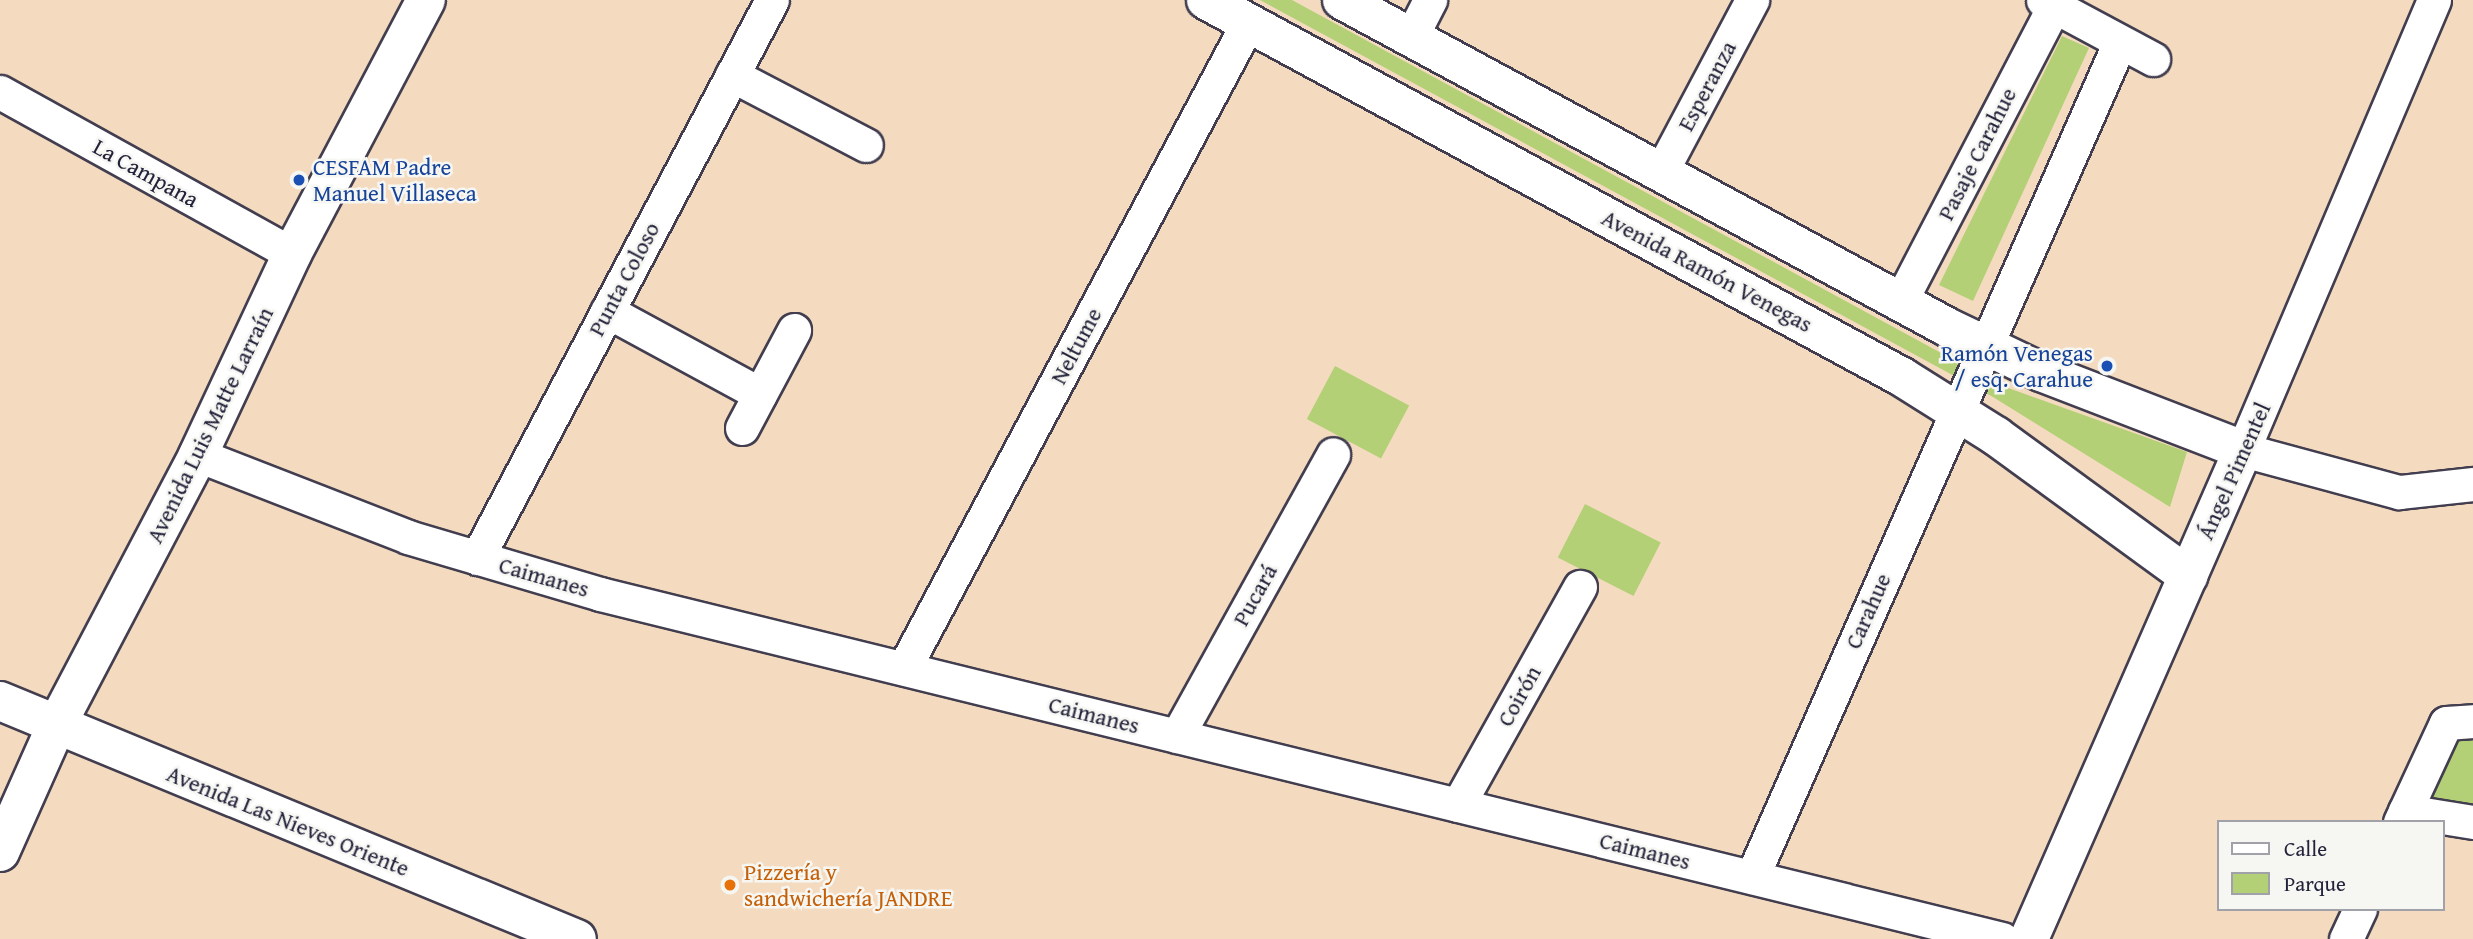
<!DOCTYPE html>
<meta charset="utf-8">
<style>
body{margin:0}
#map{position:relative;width:2473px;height:939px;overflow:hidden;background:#f4dbc0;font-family:"Gentium Book Plus",serif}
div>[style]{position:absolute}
.green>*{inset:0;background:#b4d076;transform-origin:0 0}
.roads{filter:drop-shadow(2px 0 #423e4f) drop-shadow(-2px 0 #423e4f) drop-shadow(0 2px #423e4f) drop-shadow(0 -2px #423e4f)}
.minor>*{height:33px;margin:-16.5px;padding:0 16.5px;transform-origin:16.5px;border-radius:16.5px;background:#fff}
.tertiary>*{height:38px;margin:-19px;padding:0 19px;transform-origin:19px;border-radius:19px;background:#fff}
.dots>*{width:19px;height:19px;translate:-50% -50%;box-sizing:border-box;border:4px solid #f6f6f2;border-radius:50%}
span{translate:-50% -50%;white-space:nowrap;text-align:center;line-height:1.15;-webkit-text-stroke:5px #f6f6f2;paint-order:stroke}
.street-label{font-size:23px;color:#22223b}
.transit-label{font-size:23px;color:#164399}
.left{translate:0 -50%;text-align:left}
.right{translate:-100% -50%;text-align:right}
.food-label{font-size:23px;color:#c56008}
.legend{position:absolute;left:2217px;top:820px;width:228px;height:91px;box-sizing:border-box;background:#f6f6f2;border:2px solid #a1a1a9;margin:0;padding:9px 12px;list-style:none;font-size:21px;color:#22223b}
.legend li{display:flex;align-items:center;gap:14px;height:35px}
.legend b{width:35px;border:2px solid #a1a1a9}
</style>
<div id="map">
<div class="green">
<i style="clip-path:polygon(1260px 0,1292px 0,2000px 385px,2187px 452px,2170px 507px,1993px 397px)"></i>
<i style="clip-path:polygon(2062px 36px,2089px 48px,1973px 301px,1939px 285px)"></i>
<i style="left:1335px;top:366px;width:84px;height:60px;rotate:28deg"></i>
<i style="left:1585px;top:504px;width:85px;height:60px;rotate:27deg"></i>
<i style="clip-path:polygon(2473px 731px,2473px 807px,2426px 798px,2449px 732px)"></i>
</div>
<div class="roads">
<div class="minor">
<i style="left:2043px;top:0;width:125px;rotate:28.2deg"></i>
<i style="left:2434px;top:0;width:489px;rotate:113deg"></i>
<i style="left:2243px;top:450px;width:162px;rotate:15.1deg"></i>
<i style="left:2399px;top:492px;width:74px;rotate:-6.2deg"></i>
<i style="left:1411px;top:37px;width:42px;rotate:-62.8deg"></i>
<i style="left:732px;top:75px;width:151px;rotate:27.6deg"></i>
<i style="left:0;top:92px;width:334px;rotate:29deg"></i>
<i style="left:1661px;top:172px;width:195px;rotate:-62.1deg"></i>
<i style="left:1900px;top:302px;width:334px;rotate:-62.5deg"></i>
<i style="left:607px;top:311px;width:174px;rotate:28.5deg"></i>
<i style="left:742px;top:428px;width:111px;rotate:-62deg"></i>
<i style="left:198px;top:455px;width:225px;rotate:21.3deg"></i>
<i style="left:408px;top:537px;width:200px;rotate:16.5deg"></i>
<i style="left:600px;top:594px;width:1444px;rotate:13.82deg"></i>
<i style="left:477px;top:558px;width:631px;rotate:-62.14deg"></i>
<i style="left:904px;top:668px;width:731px;rotate:-61.93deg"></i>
<i style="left:1177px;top:736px;width:322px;rotate:-61deg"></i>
<i style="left:1458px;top:805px;width:250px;rotate:-60.8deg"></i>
<i style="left:2405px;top:811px;width:69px;rotate:9.2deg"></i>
<i style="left:2400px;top:822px;width:109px;rotate:-65.1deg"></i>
<i style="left:2446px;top:723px;width:27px;rotate:-4deg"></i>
<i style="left:1752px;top:877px;width:912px;rotate:-66.22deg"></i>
<i style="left:2346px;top:939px;width:33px;rotate:-65deg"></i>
</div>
<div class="tertiary">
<i style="left:1206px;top:0;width:792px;rotate:28.44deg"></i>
<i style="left:1902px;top:377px;width:111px;rotate:32.1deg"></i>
<i style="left:1996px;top:436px;width:238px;rotate:36.1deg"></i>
<i style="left:1342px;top:0;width:688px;rotate:28.39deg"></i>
<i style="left:1947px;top:327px;width:104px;rotate:25.6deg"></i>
<i style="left:2041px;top:372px;width:217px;rotate:21.1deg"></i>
<i style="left:2243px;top:450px;width:534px;rotate:113.64deg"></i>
<i style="left:0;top:701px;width:624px;rotate:22.42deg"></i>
<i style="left:0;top:852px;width:138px;rotate:-66deg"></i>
<i style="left:56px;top:726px;width:306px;rotate:-62.3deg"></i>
<i style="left:198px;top:455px;width:222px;rotate:-64.9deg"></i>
<i style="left:292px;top:254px;width:287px;rotate:-62.2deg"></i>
</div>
</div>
<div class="dots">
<i style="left:299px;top:180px;background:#1a4fb4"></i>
<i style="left:2107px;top:366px;background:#1a4fb4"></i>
<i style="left:730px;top:885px;background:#e8710a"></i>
</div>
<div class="street-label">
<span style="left:1707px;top:86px;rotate:-62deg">Esperanza</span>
<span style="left:1977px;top:154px;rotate:-63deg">Pasaje Carahue</span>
<span style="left:146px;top:173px;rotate:29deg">La Campana</span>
<span style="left:1707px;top:271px;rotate:28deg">Avenida Ramón Venegas</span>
<span style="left:624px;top:279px;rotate:-62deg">Punta Coloso</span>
<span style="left:1076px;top:346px;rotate:-62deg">Neltume</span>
<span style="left:210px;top:425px;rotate:-64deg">Avenida Luis Matte Larraín</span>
<span style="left:2234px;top:471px;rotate:-66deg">Ángel Pimentel</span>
<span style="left:544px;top:577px;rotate:16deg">Caimanes</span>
<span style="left:1255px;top:595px;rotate:-61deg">Pucará</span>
<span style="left:1868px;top:611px;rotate:-66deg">Carahue</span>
<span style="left:1519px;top:696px;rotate:-61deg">Coirón</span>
<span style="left:1094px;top:715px;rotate:14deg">Caimanes</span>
<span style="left:288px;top:821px;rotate:22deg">Avenida Las Nieves Oriente</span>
<span style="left:1645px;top:851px;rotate:14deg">Caimanes</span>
</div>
<div class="transit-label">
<span class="left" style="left:313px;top:180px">CESFAM Padre<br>Manuel Villaseca</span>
<span class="right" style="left:2093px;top:366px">Ramón Venegas<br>/ esq. Carahue</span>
</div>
<div class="food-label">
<span class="left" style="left:744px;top:885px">Pizzería y<br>sandwichería JANDRE</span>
</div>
<ul class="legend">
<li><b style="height:9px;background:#fff"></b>Calle</li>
<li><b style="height:19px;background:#b4d076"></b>Parque</li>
</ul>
</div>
